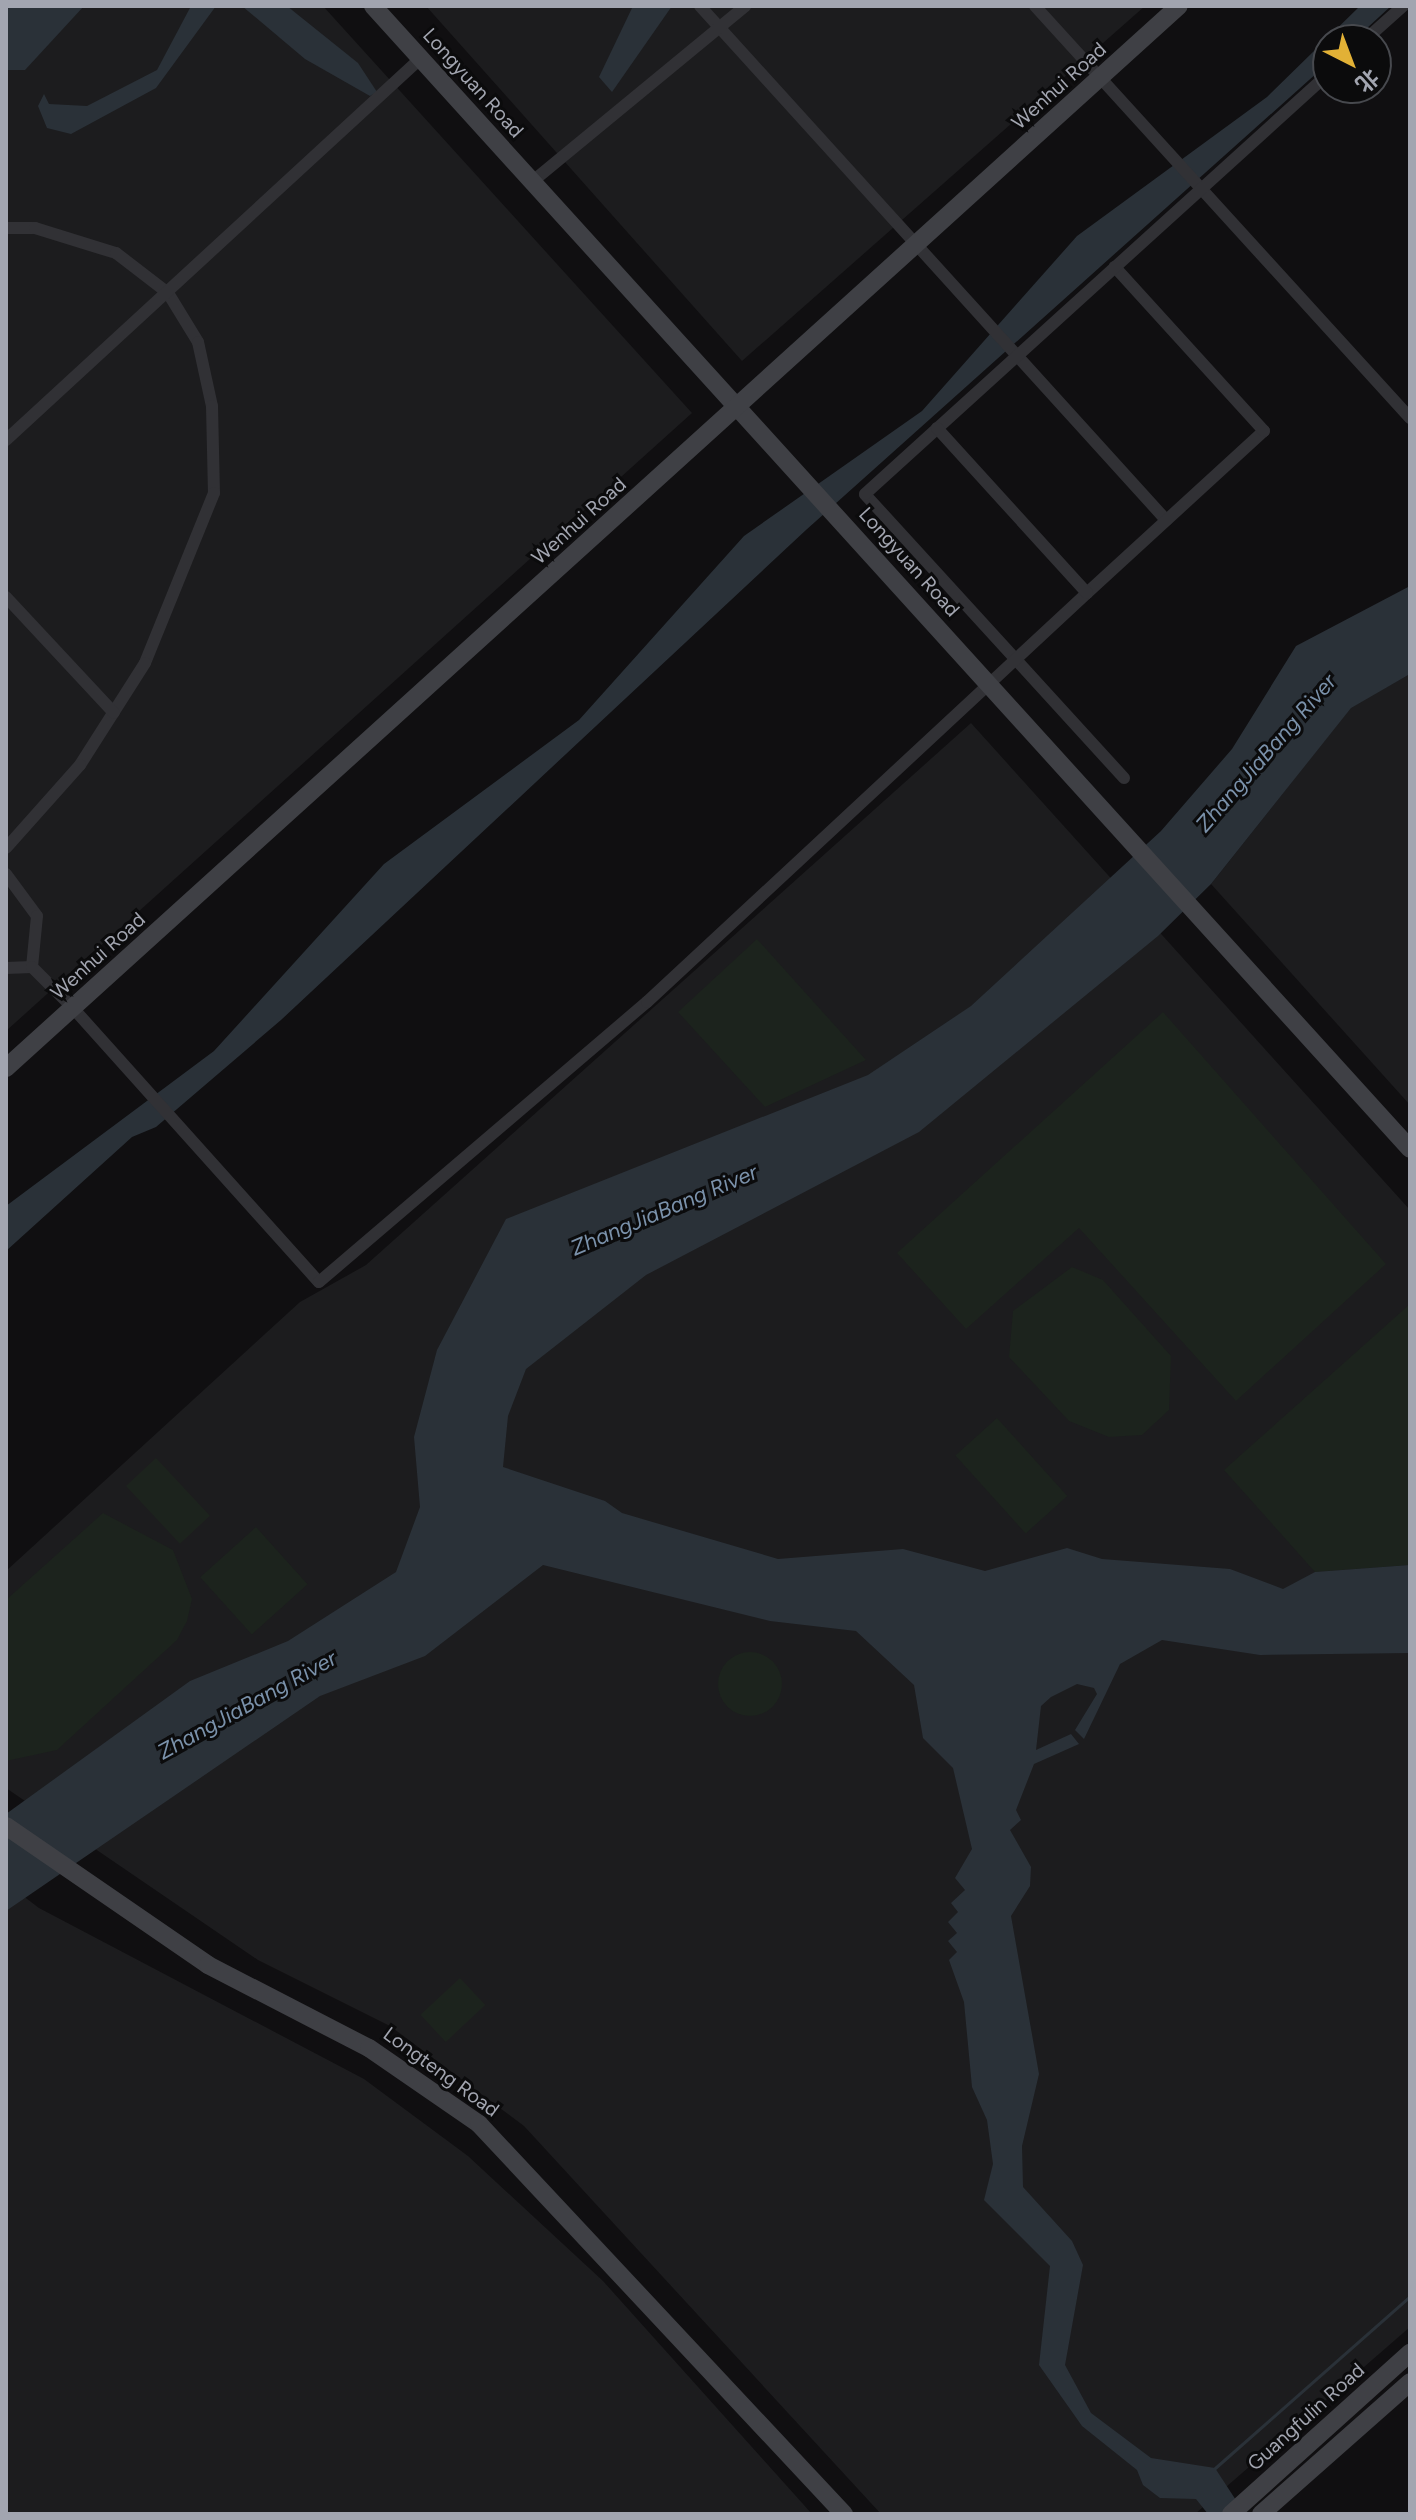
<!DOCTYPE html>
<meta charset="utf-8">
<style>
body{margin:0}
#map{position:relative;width:1416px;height:2520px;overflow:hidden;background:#100f11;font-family:Figtree,"Noto Sans SC",sans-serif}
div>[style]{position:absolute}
.built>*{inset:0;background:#1c1c1e}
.green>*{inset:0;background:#1c231d;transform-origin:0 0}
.round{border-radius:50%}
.water>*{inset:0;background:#2a3138}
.stream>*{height:3px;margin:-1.5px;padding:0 1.5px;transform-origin:1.5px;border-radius:1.5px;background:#2a3138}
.minor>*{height:12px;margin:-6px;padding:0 6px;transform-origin:6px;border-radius:6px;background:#313135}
.secondary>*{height:18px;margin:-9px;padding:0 9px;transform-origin:9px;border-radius:9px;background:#3f4045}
span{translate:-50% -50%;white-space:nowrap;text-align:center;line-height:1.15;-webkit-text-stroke:6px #0b0b0c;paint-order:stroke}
.street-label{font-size:20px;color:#a2a5b0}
.water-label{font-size:22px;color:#7a91aa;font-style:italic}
.frame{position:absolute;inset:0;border:8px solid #a2a5b0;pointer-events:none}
.north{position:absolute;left:1312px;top:24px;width:80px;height:80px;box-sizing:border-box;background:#0b0b0c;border:2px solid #47494e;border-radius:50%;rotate:138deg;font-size:22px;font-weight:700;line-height:32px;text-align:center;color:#a2a5b0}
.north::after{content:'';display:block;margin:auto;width:28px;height:36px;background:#e2b136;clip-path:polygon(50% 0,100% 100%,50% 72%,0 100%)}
</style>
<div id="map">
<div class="built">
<i style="clip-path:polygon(6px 6px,323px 6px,692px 413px,6px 1031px)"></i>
<i style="clip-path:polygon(426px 6px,1145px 6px,742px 361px)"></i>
<i style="clip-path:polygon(1410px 674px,1410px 1105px,1211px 884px,1351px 707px)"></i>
<i style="clip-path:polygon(971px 723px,1410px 1210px,1410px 2327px,1195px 2514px,881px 2514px,524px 2126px,390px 2026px,258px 1960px,6px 1788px,6px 1571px,300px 1302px,366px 1265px)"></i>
<i style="clip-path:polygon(6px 1883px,39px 1908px,364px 2079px,468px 2156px,603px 2281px,812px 2514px,6px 2514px)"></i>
</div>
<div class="green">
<i style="clip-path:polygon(757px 939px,866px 1060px,765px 1107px,678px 1012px)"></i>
<i style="clip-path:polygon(1163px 1012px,1386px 1264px,1236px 1401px,1079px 1228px,966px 1329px,897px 1253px)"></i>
<i style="clip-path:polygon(1072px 1267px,1103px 1280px,1171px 1356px,1169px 1410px,1142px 1435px,1109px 1437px,1069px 1421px,1009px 1357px,1013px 1311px)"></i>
<i style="clip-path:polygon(1410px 1304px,1410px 1565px,1315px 1572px,1224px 1470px)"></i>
<i style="left:997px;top:1418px;width:105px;height:56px;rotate:48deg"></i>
<i style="left:156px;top:1458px;width:79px;height:41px;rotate:47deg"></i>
<i style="clip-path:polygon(103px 1513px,173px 1550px,192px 1599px,187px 1621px,177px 1640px,57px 1750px,6px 1761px,6px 1600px)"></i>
<i style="left:256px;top:1527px;width:77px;height:75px;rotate:48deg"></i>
<i class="round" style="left:718px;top:1652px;width:64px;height:64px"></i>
<i style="left:460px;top:1978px;width:37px;height:54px;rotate:47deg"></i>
</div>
<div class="water">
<i style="clip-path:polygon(6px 6px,84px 6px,25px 70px,6px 70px)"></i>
<i style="clip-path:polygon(191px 6px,216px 6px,156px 88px,71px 134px,47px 128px,38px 106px,44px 94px,49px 104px,87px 106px,157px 70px)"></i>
<i style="clip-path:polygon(242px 6px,287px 6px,358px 63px,377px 92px,370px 96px,305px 59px)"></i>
<i style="clip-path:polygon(633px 6px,672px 6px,612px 92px,599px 77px)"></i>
<i style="clip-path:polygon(1360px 6px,1391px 6px,1354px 40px,1328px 40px,1328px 63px,806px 530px,281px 1020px,156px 1127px,132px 1137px,6px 1251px,6px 1206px,214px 1051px,384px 864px,579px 720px,744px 536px,922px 411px,1077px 236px,1267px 97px)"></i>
<i style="clip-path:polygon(1410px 586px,1410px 674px,1351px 708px,1211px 884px,1158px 936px,919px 1132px,646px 1275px,526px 1369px,508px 1416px,503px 1467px,605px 1501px,622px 1513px,778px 1559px,903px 1549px,985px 1571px,1067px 1548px,1102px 1559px,1230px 1569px,1283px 1589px,1315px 1572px,1410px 1565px,1410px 1653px,1260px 1655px,1162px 1640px,1120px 1664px,1084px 1739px,1075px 1730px,1097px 1694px,1094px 1688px,1077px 1684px,1051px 1697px,1041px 1706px,1036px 1750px,1071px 1734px,1079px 1744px,1034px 1764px,1016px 1810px,1021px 1820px,1010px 1830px,1031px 1867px,1030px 1886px,1011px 1916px,1039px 2074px,1022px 2146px,1023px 2187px,1072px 2241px,1083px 2265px,1065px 2365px,1091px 2413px,1151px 2458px,1215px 2468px,1245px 2514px,1208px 2514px,1196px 2499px,1160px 2498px,1143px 2485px,1137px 2470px,1082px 2426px,1039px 2365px,1050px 2266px,984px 2200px,993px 2164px,987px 2120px,972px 2087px,964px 2002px,949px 1960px,957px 1952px,948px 1941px,957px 1933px,948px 1922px,958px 1912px,951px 1903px,965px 1890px,955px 1878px,972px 1849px,953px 1768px,923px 1738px,914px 1685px,856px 1631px,770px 1621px,543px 1565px,425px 1656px,320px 1696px,6px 1911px,6px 1814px,190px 1681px,288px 1641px,396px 1572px,420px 1507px,414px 1437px,437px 1350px,506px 1219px,868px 1075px,971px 1006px,1161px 831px,1232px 749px,1296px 646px)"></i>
</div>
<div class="stream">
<i style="left:1215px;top:2468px;width:260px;rotate:-41.4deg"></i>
</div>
<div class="minor">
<i style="left:700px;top:6px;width:694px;rotate:47.8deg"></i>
<i style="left:1035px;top:6px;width:557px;rotate:47.69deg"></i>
<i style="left:1365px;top:40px;width:51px;rotate:-41.8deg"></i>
<i style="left:533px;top:181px;width:275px;rotate:-39.5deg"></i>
<i style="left:6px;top:228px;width:29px"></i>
<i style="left:35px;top:228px;width:85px;rotate:17.2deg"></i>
<i style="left:116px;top:253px;width:66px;rotate:37.6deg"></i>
<i style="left:168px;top:293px;width:57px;rotate:58.5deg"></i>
<i style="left:198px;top:342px;width:66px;rotate:77.7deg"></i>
<i style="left:212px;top:406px;width:87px;rotate:88.7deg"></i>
<i style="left:214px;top:493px;width:183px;rotate:112.1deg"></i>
<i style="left:145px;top:663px;width:121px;rotate:122.5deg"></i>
<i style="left:80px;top:765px;width:111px;rotate:131.7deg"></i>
<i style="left:6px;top:440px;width:564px;rotate:-42.63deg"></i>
<i style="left:1087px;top:593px;width:240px;rotate:-42.5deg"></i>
<i style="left:1264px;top:431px;width:222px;rotate:-132.3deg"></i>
<i style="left:6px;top:597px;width:158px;rotate:47deg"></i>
<i style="left:1124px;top:778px;width:384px;rotate:-132.4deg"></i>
<i style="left:865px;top:494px;width:625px;rotate:-42.21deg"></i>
<i style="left:6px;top:874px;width:52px;rotate:53.6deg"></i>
<i style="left:37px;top:916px;width:51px;rotate:95.6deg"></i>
<i style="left:6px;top:968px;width:26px;rotate:-2deg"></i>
<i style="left:32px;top:967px;width:58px;rotate:45deg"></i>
<i style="left:73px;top:1008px;width:368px;rotate:48.1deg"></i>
<i style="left:319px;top:1282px;width:431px;rotate:-40.5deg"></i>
<i style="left:647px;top:1002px;width:601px;rotate:-42.91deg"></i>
<i style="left:1087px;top:593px;width:223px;rotate:-132.3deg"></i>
</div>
<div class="secondary">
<i style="left:373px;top:6px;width:1543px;rotate:47.78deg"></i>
<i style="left:6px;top:1068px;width:1582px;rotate:-42.16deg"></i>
<i style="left:6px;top:1826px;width:245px;rotate:34.5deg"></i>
<i style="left:208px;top:1965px;width:181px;rotate:27.3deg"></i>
<i style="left:369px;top:2048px;width:134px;rotate:34.6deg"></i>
<i style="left:479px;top:2124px;width:534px;rotate:46.9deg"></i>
<i style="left:1231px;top:2514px;width:241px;rotate:-42deg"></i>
<i style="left:1261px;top:2514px;width:199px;rotate:-41.5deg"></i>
</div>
<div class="street-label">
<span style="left:473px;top:83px;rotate:48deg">Longyuan Road</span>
<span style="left:1059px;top:86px;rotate:-42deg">Wenhui Road</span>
<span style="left:579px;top:521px;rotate:-42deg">Wenhui Road</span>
<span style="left:909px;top:562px;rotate:48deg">Longyuan Road</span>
<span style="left:98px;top:956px;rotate:-42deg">Wenhui Road</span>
<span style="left:441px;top:2072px;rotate:36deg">Longteng Road</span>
<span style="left:1306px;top:2417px;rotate:-42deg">Guangfulin Road</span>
</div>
<div class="water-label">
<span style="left:1266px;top:753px;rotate:-49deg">ZhangJiaBang River</span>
<span style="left:664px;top:1210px;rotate:-23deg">ZhangJiaBang River</span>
<span style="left:247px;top:1705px;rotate:-29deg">ZhangJiaBang River</span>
</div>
<div class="frame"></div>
<div class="north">北</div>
</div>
